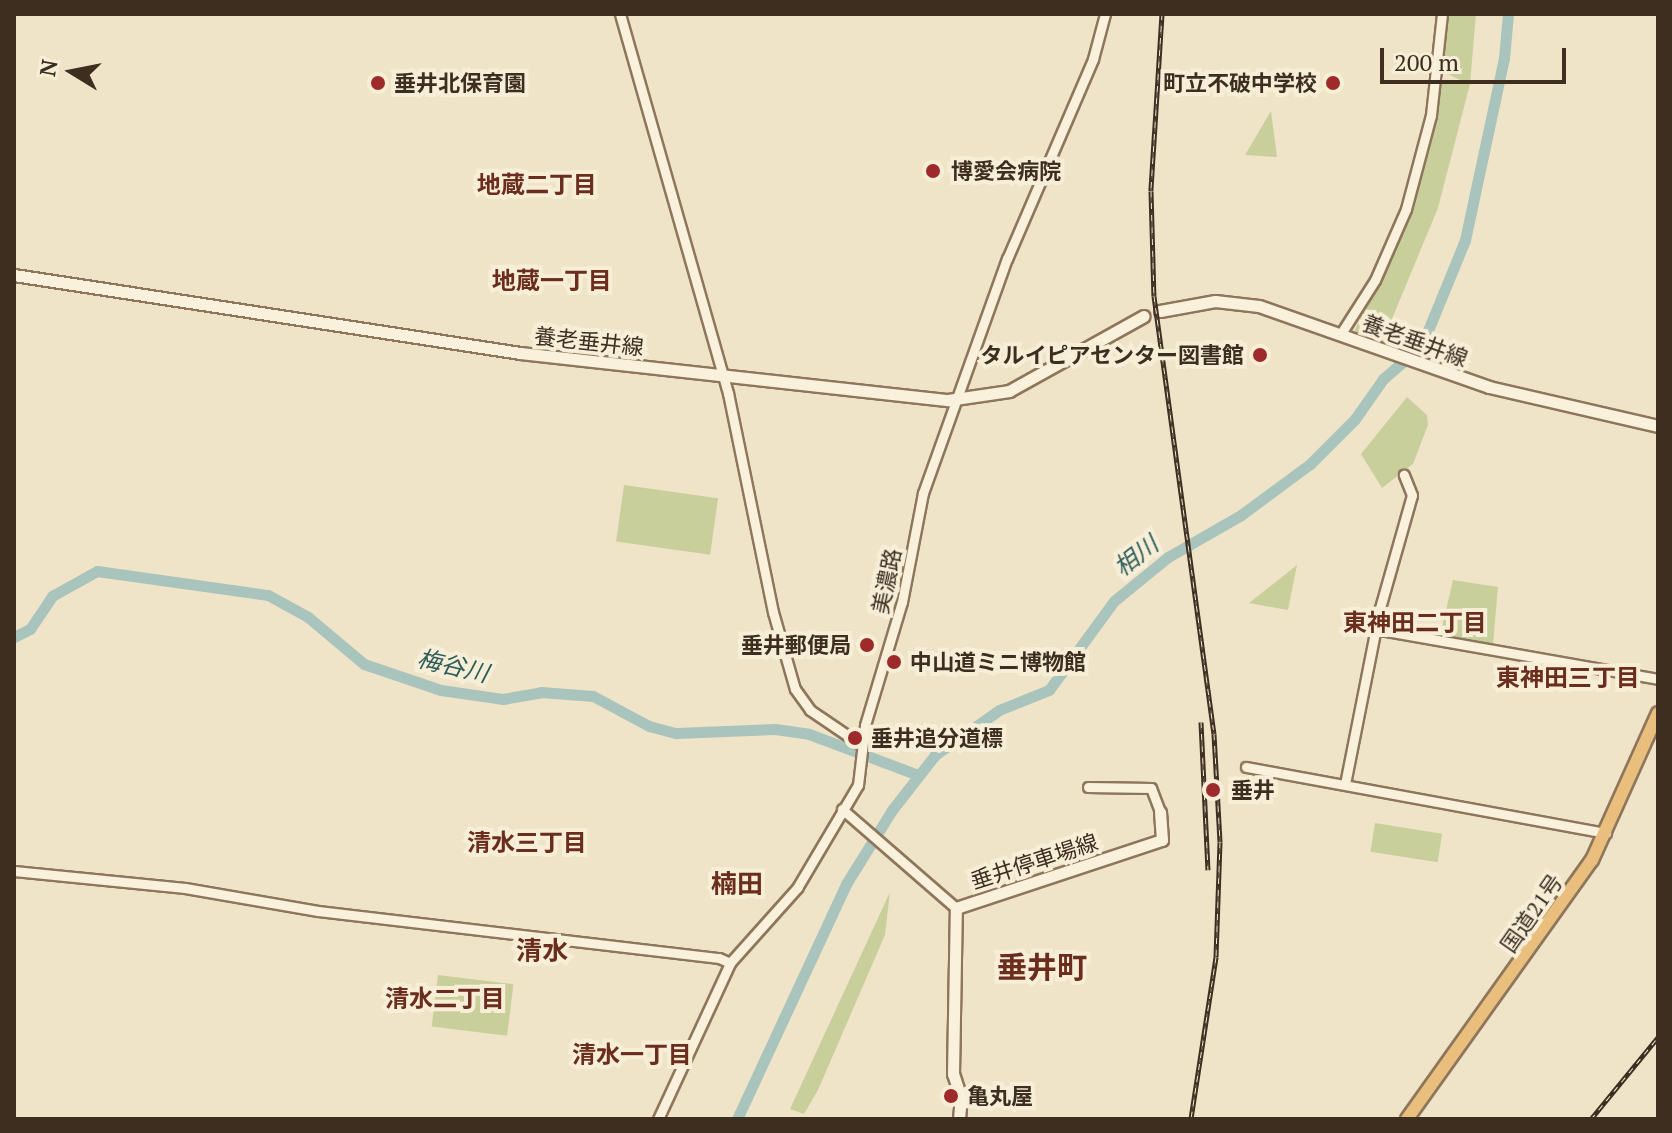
<!DOCTYPE html>
<meta charset="utf-8">
<style>
body{margin:0}
#map{position:relative;width:1672px;height:1133px;overflow:hidden;background:#f0e4c8;font-family:"PT Serif","Noto Sans JP",serif}
div>[style]{position:absolute}
.green>*{inset:0;background:#c9cf9b;transform-origin:0 0}
.river>*{height:11px;margin:-5.5px;padding:0 5.5px;transform-origin:5.5px;border-radius:5.5px;background:#a9c4bc}
.roads{filter:drop-shadow(2px 0 #8d765c) drop-shadow(-2px 0 #8d765c) drop-shadow(0 2px #8d765c) drop-shadow(0 -2px #8d765c)}
.tertiary>*{height:9px;margin:-4.5px;padding:0 4.5px;transform-origin:4.5px;border-radius:4.5px;background:#faf1dc}
.secondary>*{height:11px;margin:-5.5px;padding:0 5.5px;transform-origin:5.5px;border-radius:5.5px;background:#faf1dc}
.trunk>*{height:12px;margin:-6px;padding:0 6px;transform-origin:6px;border-radius:6px;background:#eabe7c}
.rail>*{height:5px;margin-top:-2.5px;transform-origin:0;background:repeating-linear-gradient(90deg,#f7eed8 0 6px,#3d2e20 0 12px);box-sizing:border-box;border-block:2px solid #3d2e20}
.dots>*{width:22px;height:22px;translate:-50% -50%;box-sizing:border-box;border:4px solid #f7eed8;border-radius:50%}
span{translate:-50% -50%;white-space:nowrap;text-align:center;line-height:1.15;-webkit-text-stroke:8px #f7eed8;paint-order:stroke}
.poi-label{font-size:22px;color:#3d2e20;font-weight:700}
.left{translate:0 -50%;text-align:left}
.right{translate:-100% -50%;text-align:right}
.street-label{font-size:22px;color:#3d2e20}
.neighbourhood-label{font-size:24px;color:#6b2e1e;font-weight:700}
.water-label{font-size:24px;color:#2f5d5a;font-style:italic}
.quarter-label{font-size:26px;color:#6b2e1e;font-weight:700}
.district-label{font-size:30px;color:#6b2e1e;font-weight:700}
.frame{position:absolute;inset:0;border:16px solid #3d2e20;pointer-events:none}
.north{position:absolute;left:32px;top:32px;width:80px;height:80px;-webkit-text-stroke:6px #f7eed8;paint-order:stroke;rotate:280deg;font-size:22px;font-weight:700;line-height:32px;text-align:center;color:#3d2e20}
.north::after{content:'';display:block;margin:auto;width:28px;height:36px;background:#3d2e20;clip-path:polygon(50% 0,100% 100%,50% 72%,0 100%)}
.scale{position:absolute;left:1380px;top:48px;width:186px;height:36px;box-sizing:border-box;border:4px solid #3d2e20;border-top:0;padding-left:10px;font-size:24px;line-height:28px;white-space:nowrap;color:#3d2e20;-webkit-text-stroke:6px #f7eed8;paint-order:stroke}
</style>
<div id="map">
<div class="green">
<i style="clip-path:polygon(1446px 14px,1476px 14px,1470px 84px,1438px 208px,1382px 343px,1354px 332px,1407px 217px,1443px 80px,1466px 83px,1444px 72px)"></i>
<i style="clip-path:polygon(1271px 111px,1277px 157px,1245px 155px)"></i>
<i style="clip-path:polygon(1407px 397px,1427px 415px,1428px 425px,1413px 464px,1382px 488px,1361px 454px)"></i>
<i style="left:624px;top:485px;width:95px;height:57px;rotate:8deg"></i>
<i style="clip-path:polygon(1297px 565px,1288px 610px,1249px 603px)"></i>
<i style="clip-path:polygon(1453px 580px,1498px 587px,1493px 644px,1440px 636px)"></i>
<i style="left:1375px;top:823px;width:68px;height:29px;rotate:9deg"></i>
<i style="clip-path:polygon(890px 892px,885px 935px,818px 1090px,804px 1114px,790px 1109px)"></i>
<i style="left:438px;top:975px;width:76px;height:52px;rotate:7deg"></i>
</div>
<div class="river">
<i style="left:14px;top:637px;width:18px;rotate:-27deg"></i>
<i style="left:30px;top:629px;width:40px;rotate:-56deg"></i>
<i style="left:52px;top:596px;width:51px;rotate:-29.1deg"></i>
<i style="left:97px;top:571px;width:173px;rotate:8deg"></i>
<i style="left:268px;top:595px;width:46px;rotate:28.8deg"></i>
<i style="left:308px;top:617px;width:73px;rotate:40deg"></i>
<i style="left:364px;top:664px;width:81px;rotate:18.7deg"></i>
<i style="left:441px;top:690px;width:63px;rotate:8.3deg"></i>
<i style="left:503px;top:699px;width:39px;rotate:-10deg"></i>
<i style="left:541px;top:692px;width:52px;rotate:4.4deg"></i>
<i style="left:593px;top:696px;width:64px;rotate:28.2deg"></i>
<i style="left:649px;top:726px;width:28px;rotate:15deg"></i>
<i style="left:676px;top:733px;width:99px;rotate:-2.3deg"></i>
<i style="left:775px;top:729px;width:34px;rotate:8deg"></i>
<i style="left:809px;top:734px;width:116px;rotate:20.6deg"></i>
<i style="left:737px;top:1119px;width:259px;rotate:-65.1deg"></i>
<i style="left:846px;top:884px;width:87px;rotate:-58.1deg"></i>
<i style="left:892px;top:810px;width:70px;rotate:-52deg"></i>
<i style="left:935px;top:755px;width:78px;rotate:-35.1deg"></i>
<i style="left:999px;top:710px;width:54px;rotate:-21.8deg"></i>
<i style="left:1049px;top:690px;width:110px;rotate:-53.9deg"></i>
<i style="left:1114px;top:601px;width:70px;rotate:-39.2deg"></i>
<i style="left:1168px;top:557px;width:84px;rotate:-29.9deg"></i>
<i style="left:1241px;top:515px;width:86px;rotate:-36.5deg"></i>
<i style="left:1310px;top:464px;width:64px;rotate:-45deg"></i>
<i style="left:1355px;top:419px;width:49px;rotate:-55deg"></i>
<i style="left:1383px;top:379px;width:52px;rotate:-41.1deg"></i>
<i style="left:1422px;top:345px;width:113px;rotate:-67.7deg"></i>
<i style="left:1465px;top:240px;width:186px;rotate:-77.9deg"></i>
<i style="left:1504px;top:58px;width:44px;rotate:-84.8deg"></i>
</div>
<div class="roads">
<div class="tertiary">
<i style="left:620px;top:14px;width:394px;rotate:74.1deg"></i>
<i style="left:728px;top:393px;width:224px;rotate:78.4deg"></i>
<i style="left:773px;top:612px;width:80px;rotate:74.1deg"></i>
<i style="left:795px;top:689px;width:26px;rotate:54deg"></i>
<i style="left:810px;top:710px;width:60px;rotate:34.2deg"></i>
<i style="left:1340px;top:335px;width:65px;rotate:-57.5deg"></i>
<i style="left:1375px;top:280px;width:77px;rotate:-66.4deg"></i>
<i style="left:1406px;top:209px;width:97px;rotate:-75.1deg"></i>
<i style="left:1431px;top:115px;width:102px;rotate:-83.8deg"></i>
<i style="left:1375px;top:629px;width:287px;rotate:10deg"></i>
<i style="left:1246px;top:767px;width:366px;rotate:10.4deg"></i>
<i style="left:1345px;top:784px;width:179px;rotate:-78.8deg"></i>
<i style="left:1380px;top:608px;width:117px;rotate:-74.2deg"></i>
<i style="left:1412px;top:495px;width:22px;rotate:-112deg"></i>
<i style="left:1088px;top:787px;width:63px;rotate:0.9deg"></i>
<i style="left:1151px;top:788px;width:26px;rotate:69deg"></i>
<i style="left:842px;top:809px;width:151px;rotate:41deg"></i>
<i style="left:14px;top:871px;width:172px;rotate:5.7deg"></i>
<i style="left:185px;top:888px;width:135px;rotate:9.8deg"></i>
<i style="left:318px;top:911px;width:404px;rotate:6.7deg"></i>
<i style="left:719px;top:958px;width:12px;rotate:24deg"></i>
<i style="left:658px;top:1119px;width:172px;rotate:-65.2deg"></i>
<i style="left:730px;top:963px;width:101px;rotate:-48.2deg"></i>
<i style="left:797px;top:888px;width:120px;rotate:-59.4deg"></i>
<i style="left:858px;top:785px;width:60px;rotate:-83.3deg"></i>
<i style="left:865px;top:725px;width:128px;rotate:-73.3deg"></i>
<i style="left:902px;top:602px;width:111px;rotate:-79.1deg"></i>
<i style="left:923px;top:493px;width:249px;rotate:-70.3deg"></i>
<i style="left:1007px;top:259px;width:218px;rotate:-66.7deg"></i>
<i style="left:1093px;top:59px;width:47px;rotate:-75.1deg"></i>
</div>
<div class="secondary">
<i style="left:14px;top:275px;width:512px;rotate:8.76deg"></i>
<i style="left:520px;top:353px;width:431px;rotate:6.3deg"></i>
<i style="left:948px;top:400px;width:62px;rotate:-8.4deg"></i>
<i style="left:1009px;top:391px;width:154px;rotate:-29.1deg"></i>
<i style="left:1160px;top:311px;width:56px;rotate:-10.3deg"></i>
<i style="left:1215px;top:301px;width:44px;rotate:6.5deg"></i>
<i style="left:1259px;top:306px;width:244px;rotate:19.4deg"></i>
<i style="left:1489px;top:387px;width:173px;rotate:13deg"></i>
<i style="left:959px;top:1119px;width:21px;rotate:-85deg"></i>
<i style="left:961px;top:1098px;width:25px;rotate:-108deg"></i>
<i style="left:953px;top:1074px;width:166px;rotate:-89deg"></i>
<i style="left:956px;top:908px;width:217px;rotate:-18.3deg"></i>
<i style="left:1162px;top:840px;width:28px;rotate:-94deg"></i>
</div>
<div class="trunk">
<i style="left:1407px;top:1119px;width:318px;rotate:-54.5deg"></i>
<i style="left:1592px;top:860px;width:161px;rotate:-65.8deg"></i>
</div>
</div>
<div class="rail">
<i style="left:1162px;top:14px;width:177px;rotate:93.6deg"></i>
<i style="left:1151px;top:191px;width:105px;rotate:88.4deg"></i>
<i style="left:1154px;top:296px;width:442px;rotate:82.2deg"></i>
<i style="left:1214px;top:734px;width:108px;rotate:86.8deg"></i>
<i style="left:1220px;top:842px;width:115px;rotate:92deg"></i>
<i style="left:1216px;top:957px;width:164px;rotate:98.8deg"></i>
<i style="left:1201px;top:722px;width:148px;rotate:87.3deg"></i>
<i style="left:1591px;top:1119px;width:106px;rotate:-50.7deg"></i>
</div>
<div class="dots">
<i style="left:378px;top:83px;background:#9e2a2b"></i>
<i style="left:1333px;top:83px;background:#9e2a2b"></i>
<i style="left:933px;top:171px;background:#9e2a2b"></i>
<i style="left:1260px;top:355px;background:#9e2a2b"></i>
<i style="left:867px;top:645px;background:#9e2a2b"></i>
<i style="left:894px;top:662px;background:#9e2a2b"></i>
<i style="left:855px;top:738px;background:#9e2a2b"></i>
<i style="left:1213px;top:790px;background:#9e2a2b"></i>
<i style="left:951px;top:1096px;background:#9e2a2b"></i>
</div>
<div class="poi-label">
<span class="left" style="left:394px;top:83px">垂井北保育園</span>
<span class="right" style="left:1317px;top:83px">町立不破中学校</span>
<span class="left" style="left:951px;top:171px">博愛会病院</span>
<span class="right" style="left:1244px;top:355px">タルイピアセンター図書館</span>
<span class="right" style="left:851px;top:645px">垂井郵便局</span>
<span class="left" style="left:910px;top:662px">中山道ミニ博物館</span>
<span class="left" style="left:871px;top:738px">垂井追分道標</span>
<span class="left" style="left:1231px;top:790px">垂井</span>
<span class="left" style="left:967px;top:1096px">亀丸屋</span>
</div>
<div class="street-label">
<span style="left:1415px;top:340px;rotate:20deg">養老垂井線</span>
<span style="left:589px;top:341px;rotate:6deg">養老垂井線</span>
<span style="left:886px;top:581px;rotate:-78deg">美濃路</span>
<span style="left:1034px;top:861px;rotate:-18deg">垂井停車場線</span>
<span style="left:1531px;top:913px;rotate:-55deg">国道21号</span>
</div>
<div class="neighbourhood-label">
<span style="left:537px;top:185px">地蔵二丁目</span>
<span style="left:552px;top:281px">地蔵一丁目</span>
<span style="left:1415px;top:623px">東神田二丁目</span>
<span style="left:1568px;top:678px">東神田三丁目</span>
<span style="left:527px;top:843px">清水三丁目</span>
<span style="left:445px;top:999px">清水二丁目</span>
<span style="left:632px;top:1055px">清水一丁目</span>
</div>
<div class="water-label">
<span style="left:1136px;top:556px;rotate:-38deg">相川</span>
<span style="left:453px;top:666px;rotate:13deg">梅谷川</span>
</div>
<div class="quarter-label">
<span style="left:737px;top:884px">楠田</span>
<span style="left:542px;top:951px">清水</span>
</div>
<div class="district-label">
<span style="left:1042px;top:967px">垂井町</span>
</div>
<div class="frame"></div>
<div class="north">N</div>
<div class="scale">200 m</div>
</div>
